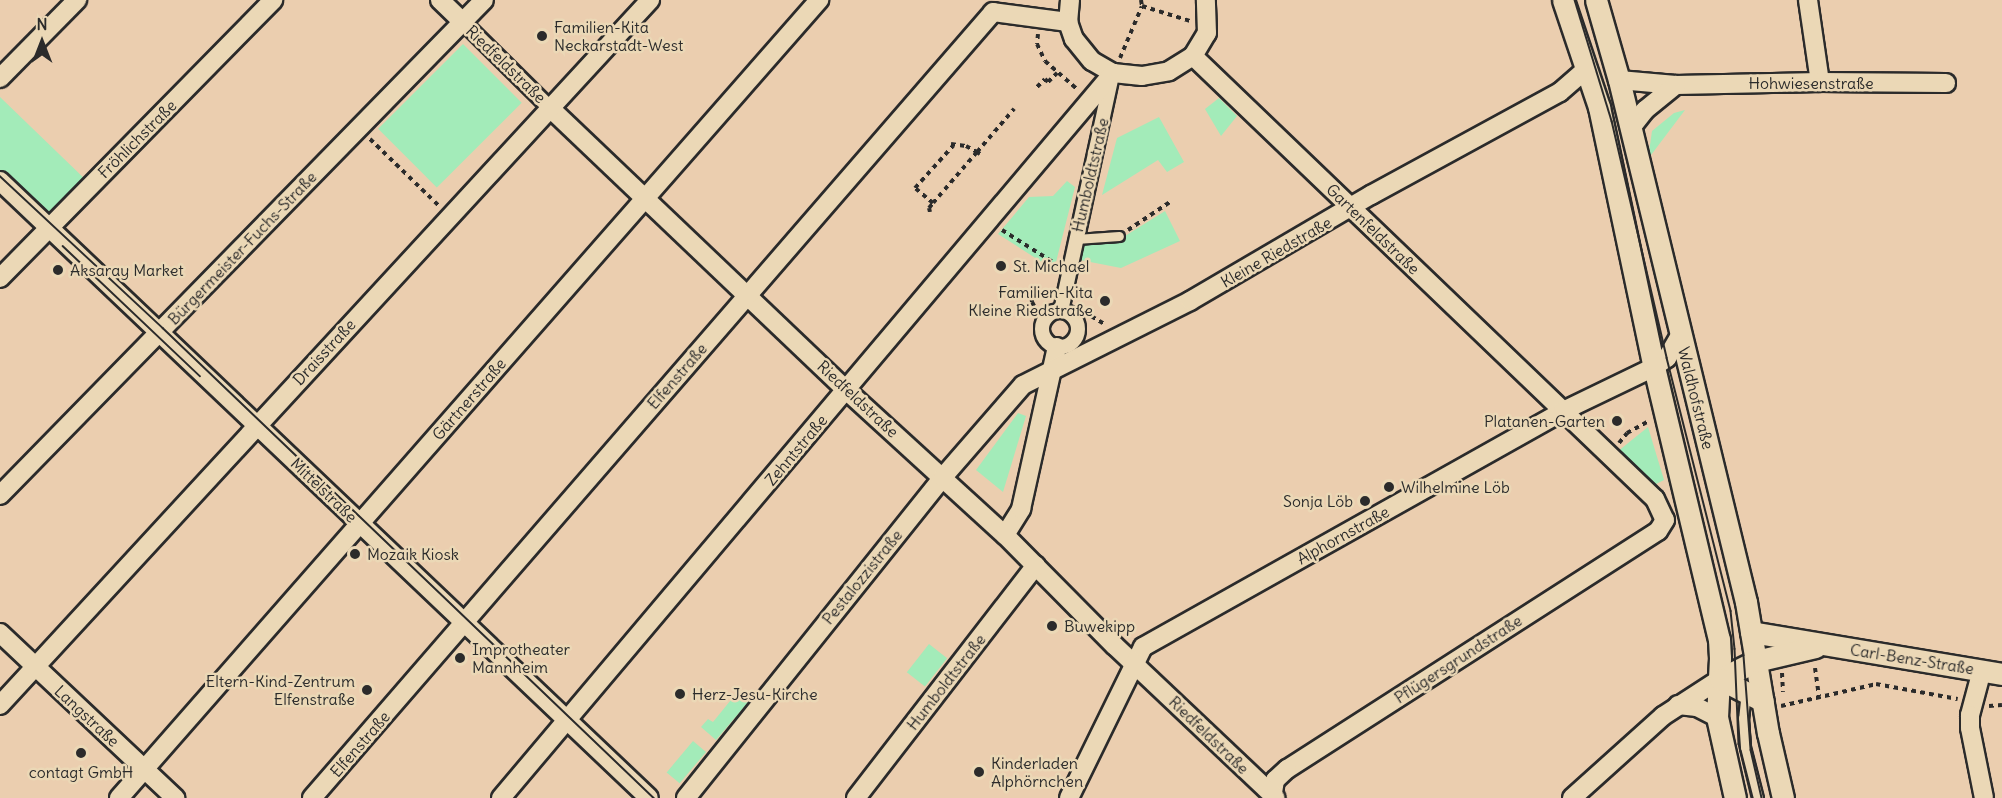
<!DOCTYPE html>
<meta charset="utf-8">
<style>
body{margin:0}
#map{position:relative;width:2002px;height:798px;overflow:hidden;background:#ebceaf;font-family:Delius,sans-serif}
div>[style]{position:absolute}
.green>*{inset:0;background:#a3ebb9;transform-origin:0 0}
.path>*{height:4px;margin-top:-2px;transform-origin:0;background:repeating-linear-gradient(90deg,#2b2b2b 0 4.5px,transparent 0 9px)}
.roads{filter:drop-shadow(2px 0 #2b2b2b) drop-shadow(-2px 0 #2b2b2b) drop-shadow(0 2px #2b2b2b) drop-shadow(0 -2px #2b2b2b)}
.service>*{height:9px;margin:-4.5px;padding:0 4.5px;transform-origin:4.5px;border-radius:4.5px;background:#ebd8b6}
.pedestrian>*{height:14px;margin:-7px;padding:0 7px;transform-origin:7px;border-radius:7px;background:#ebd8b6}
.pedestrian>.ring{margin:-7px;padding:0;box-sizing:content-box;background:none;border:14px solid #ebd8b6;border-radius:50%}
.minor>*{height:18px;margin:-9px;padding:0 9px;transform-origin:9px;border-radius:9px;background:#ebd8b6}
.tertiary>*{height:21px;margin:-10.5px;padding:0 10.5px;transform-origin:10.5px;border-radius:10.5px;background:#ebd8b6}
.tram>*{height:1.5px;margin:-0.75px;padding:0 0.75px;transform-origin:0.75px;border-radius:0.75px;background:#2b2b2b}
.dots>*{width:16px;height:16px;translate:-50% -50%;box-sizing:border-box;border:3px solid #ebd8b6;border-radius:50%}
span{translate:-50% -50%;white-space:nowrap;text-align:center;line-height:1.15;-webkit-text-stroke:5px #ebd8b6;paint-order:stroke}
.poi-label{font-size:16px;color:#2b2b2b}
.left{translate:0 -50%;text-align:left}
.right{translate:-100% -50%;text-align:right}
.street-label{font-size:16px;color:#2b2b2b}
.north{position:absolute;left:12px;top:12px;width:60px;height:60px;-webkit-text-stroke:4px #ebd8b6;paint-order:stroke;rotate:0deg;font-size:16px;font-weight:700;line-height:24px;text-align:center;color:#2b2b2b}
.north::after{content:'';display:block;margin:auto;width:21px;height:27px;background:#2b2b2b;clip-path:polygon(50% 0,100% 100%,50% 72%,0 100%)}
</style>
<div id="map">
<div class="green">
<i style="left:463px;top:44px;width:83px;height:120px;rotate:45deg"></i>
<i style="clip-path:polygon(0 97px,88px 182px,50px 220px,0 172px)"></i>
<i style="clip-path:polygon(1219px 98px,1237px 116px,1221px 136px,1205px 109px)"></i>
<i style="clip-path:polygon(1685px 110px,1648px 159px,1652px 131px,1674px 113px)"></i>
<i style="clip-path:polygon(1159px 117px,1184px 162px,1167px 172px,1158px 160px,1102px 195px,1117px 138px)"></i>
<i style="clip-path:polygon(1067px 181px,1075px 187px,1054px 270px,998px 234px,1029px 197px,1053px 196px)"></i>
<i style="clip-path:polygon(1165px 211px,1180px 241px,1121px 268px,1080px 260px,1083px 241px,1117px 241px)"></i>
<i style="clip-path:polygon(1018px 413px,1026px 416px,1003px 492px,976px 470px)"></i>
<i style="clip-path:polygon(1648px 427px,1664px 480px,1652px 486px,1617px 452px)"></i>
<i style="left:929px;top:644px;width:23px;height:36px;rotate:38deg"></i>
<i style="clip-path:polygon(739px 690px,750px 700px,716px 740px,701px 727px,708px 719px,713px 722px)"></i>
<i style="left:693px;top:741px;width:17px;height:41px;rotate:40deg"></i>
</div>
<div class="path">
<i style="left:1141px;top:0;width:6px;rotate:81deg"></i>
<i style="left:1142px;top:6px;width:50px;rotate:17.4deg"></i>
<i style="left:1038px;top:34px;width:10px;rotate:96deg"></i>
<i style="left:1037px;top:44px;width:19px;rotate:65deg"></i>
<i style="left:1045px;top:61px;width:44px;rotate:41.3deg"></i>
<i style="left:1120px;top:58px;width:56px;rotate:-67.1deg"></i>
<i style="left:1037px;top:87px;width:11px;rotate:-45deg"></i>
<i style="left:1045px;top:79px;width:4px;rotate:45deg"></i>
<i style="left:1048px;top:82px;width:13px;rotate:-45deg"></i>
<i style="left:370px;top:139px;width:95px;rotate:44.1deg"></i>
<i style="left:951px;top:144px;width:15px;rotate:8deg"></i>
<i style="left:966px;top:146px;width:13px;rotate:29deg"></i>
<i style="left:977px;top:152px;width:67px;rotate:130.8deg"></i>
<i style="left:933px;top:203px;width:23px;rotate:-140deg"></i>
<i style="left:915px;top:188px;width:57px;rotate:-47.9deg"></i>
<i style="left:980px;top:154px;width:4px;rotate:-146deg"></i>
<i style="left:977px;top:152px;width:57px;rotate:-49.3deg"></i>
<i style="left:930px;top:212px;width:4px;rotate:-104deg"></i>
<i style="left:929px;top:208px;width:6px;rotate:-51deg"></i>
<i style="left:1002px;top:230px;width:64px;rotate:32.2deg"></i>
<i style="left:1128px;top:230px;width:50px;rotate:-33.7deg"></i>
<i style="left:1031px;top:291px;width:11px;rotate:85deg"></i>
<i style="left:1032px;top:302px;width:23px;rotate:61deg"></i>
<i style="left:1076px;top:307px;width:35px;rotate:31deg"></i>
<i style="left:1619px;top:443px;width:13px;rotate:-51deg"></i>
<i style="left:1627px;top:433px;width:25px;rotate:-29deg"></i>
<i style="left:1815px;top:668px;width:29px;rotate:82deg"></i>
<i style="left:1782px;top:673px;width:19px;rotate:87deg"></i>
<i style="left:1781px;top:706px;width:98px;rotate:-13deg"></i>
<i style="left:1876px;top:684px;width:83px;rotate:10.4deg"></i>
<i style="left:1989px;top:706px;width:13px;rotate:-4deg"></i>
</div>
<div class="roads">
<div class="service">
<i style="left:1076px;top:239px;width:43px;rotate:-4deg"></i>
<i style="left:1746px;top:691px;width:27px;rotate:96deg"></i>
<i style="left:1743px;top:718px;width:29px;rotate:86deg"></i>
<i style="left:1745px;top:747px;width:53px;rotate:75.7deg"></i>
</div>
<div class="pedestrian">
<i style="left:463px;top:22px;width:122px;rotate:44.7deg"></i>
<i class="ring" style="left:1042px;top:311px;width:22px;height:22px"></i>
<i style="left:1061px;top:311px;width:240px;rotate:-77.8deg"></i>
</div>
<div class="minor">
<i style="left:440px;top:0;width:32px;rotate:44deg"></i>
<i style="left:1070px;top:0;width:22px;rotate:95deg"></i>
<i style="left:1068px;top:22px;width:18px;rotate:71deg"></i>
<i style="left:1074px;top:39px;width:28px;rotate:51deg"></i>
<i style="left:1092px;top:61px;width:24px;rotate:30deg"></i>
<i style="left:1113px;top:73px;width:29px;rotate:6deg"></i>
<i style="left:1142px;top:76px;width:27px;rotate:-10deg"></i>
<i style="left:1169px;top:71px;width:28px;rotate:-32deg"></i>
<i style="left:1193px;top:56px;width:27px;rotate:-59deg"></i>
<i style="left:1207px;top:33px;width:33px;rotate:-92deg"></i>
<i style="left:1808px;top:0;width:83px;rotate:81.7deg"></i>
<i style="left:1193px;top:56px;width:640px;rotate:43.8deg"></i>
<i style="left:1655px;top:499px;width:23px;rotate:65deg"></i>
<i style="left:1665px;top:520px;width:13px;rotate:122deg"></i>
<i style="left:1658px;top:531px;width:441px;rotate:147.3deg"></i>
<i style="left:1287px;top:769px;width:16px;rotate:137deg"></i>
<i style="left:1275px;top:780px;width:18px;rotate:99deg"></i>
<i style="left:0;top:78px;width:110px;rotate:-45.4deg"></i>
<i style="left:1619px;top:80px;width:57px;rotate:5deg"></i>
<i style="left:1676px;top:85px;width:144px;rotate:-1.2deg"></i>
<i style="left:1820px;top:82px;width:126px;rotate:0.5deg"></i>
<i style="left:550px;top:108px;width:409px;rotate:43.6deg"></i>
<i style="left:846px;top:390px;width:215px;rotate:42.4deg"></i>
<i style="left:1005px;top:535px;width:156px;rotate:45.3deg"></i>
<i style="left:1115px;top:646px;width:221px;rotate:43.4deg"></i>
<i style="left:1631px;top:128px;width:23px;rotate:-52deg"></i>
<i style="left:1645px;top:110px;width:40px;rotate:-39deg"></i>
<i style="left:0;top:181px;width:895px;rotate:43.55deg"></i>
<i style="left:0;top:278px;width:390px;rotate:-45.5deg"></i>
<i style="left:0;top:495px;width:692px;rotate:-45.64deg"></i>
<i style="left:1005px;top:535px;width:31px;rotate:-58deg"></i>
<i style="left:1021px;top:509px;width:166px;rotate:-77.5deg"></i>
<i style="left:0;top:633px;width:241px;rotate:43.3deg"></i>
<i style="left:1982px;top:670px;width:47px;rotate:104.9deg"></i>
<i style="left:1970px;top:715px;width:13px;rotate:90deg"></i>
<i style="left:1970px;top:728px;width:71px;rotate:78.7deg"></i>
<i style="left:0;top:705px;width:959px;rotate:-47.32deg"></i>
<i style="left:1678px;top:705px;width:19px;rotate:6deg"></i>
<i style="left:1697px;top:707px;width:22px;rotate:27deg"></i>
<i style="left:119px;top:798px;width:1062px;rotate:-48.74deg"></i>
<i style="left:312px;top:798px;width:1040px;rotate:-49.09deg"></i>
<i style="left:993px;top:12px;width:76px;rotate:7.6deg"></i>
<i style="left:501px;top:798px;width:949px;rotate:-49.83deg"></i>
<i style="left:686px;top:798px;width:411px;rotate:-51.3deg"></i>
<i style="left:943px;top:477px;width:122px;rotate:-49deg"></i>
<i style="left:1023px;top:385px;width:187px;rotate:-26.7deg"></i>
<i style="left:1190px;top:301px;width:210px;rotate:-30.4deg"></i>
<i style="left:1371px;top:195px;width:215px;rotate:-28.6deg"></i>
<i style="left:1560px;top:92px;width:35px;rotate:-41deg"></i>
<i style="left:856px;top:798px;width:294px;rotate:-52.3deg"></i>
<i style="left:1069px;top:798px;width:168px;rotate:-63.9deg"></i>
<i style="left:1143px;top:647px;width:482px;rotate:-29.3deg"></i>
<i style="left:1563px;top:411px;width:101px;rotate:-25.8deg"></i>
<i style="left:1654px;top:367px;width:16px;rotate:-35deg"></i>
<i style="left:1667px;top:358px;width:28px;rotate:-60deg"></i>
<i style="left:1572px;top:798px;width:122px;rotate:-42deg"></i>
<i style="left:1663px;top:716px;width:68px;rotate:-33deg"></i>
</div>
<div class="tertiary">
<i style="left:1563px;top:0;width:113px;rotate:71.4deg"></i>
<i style="left:1599px;top:107px;width:266px;rotate:78.1deg"></i>
<i style="left:1654px;top:367px;width:280px;rotate:76.6deg"></i>
<i style="left:1719px;top:639px;width:19px;rotate:87deg"></i>
<i style="left:1720px;top:658px;width:59px;rotate:92.9deg"></i>
<i style="left:1717px;top:717px;width:83px;rotate:77.5deg"></i>
<i style="left:1596px;top:0;width:83px;rotate:74deg"></i>
<i style="left:1619px;top:80px;width:537px;rotate:76.33deg"></i>
<i style="left:1746px;top:602px;width:133px;rotate:80.5deg"></i>
<i style="left:1768px;top:733px;width:67px;rotate:77deg"></i>
<i style="left:1751px;top:632px;width:254px;rotate:9.5deg"></i>
<i style="left:1720px;top:679px;width:40px;rotate:-26.6deg"></i>
<i style="left:1756px;top:661px;width:61px;rotate:-13.3deg"></i>
<i style="left:1720px;top:679px;width:48px;rotate:27.1deg"></i>
</div>
</div>
<div class="tram">
<i style="left:1575px;top:0;width:127px;rotate:73deg"></i>
<i style="left:1612px;top:121px;width:243px;rotate:76.9deg"></i>
<i style="left:1667px;top:358px;width:261px;rotate:75.8deg"></i>
<i style="left:1731px;top:611px;width:38px;rotate:84deg"></i>
<i style="left:1735px;top:649px;width:95px;rotate:87.6deg"></i>
<i style="left:1739px;top:744px;width:56px;rotate:76.5deg"></i>
<i style="left:0;top:176px;width:223px;rotate:43deg"></i>
<i style="left:163px;top:328px;width:680px;rotate:43.75deg"></i>
<i style="left:63px;top:246px;width:189px;rotate:43.5deg"></i>
<i style="left:1744px;top:656px;width:94px;rotate:85.7deg"></i>
<i style="left:1751px;top:750px;width:49px;rotate:77.1deg"></i>
</div>
<div class="dots">
<i style="left:542px;top:36px;background:#2b2b2b"></i>
<i style="left:1001px;top:266px;background:#2b2b2b"></i>
<i style="left:58px;top:270px;background:#2b2b2b"></i>
<i style="left:1105px;top:301px;background:#2b2b2b"></i>
<i style="left:1617px;top:421px;background:#2b2b2b"></i>
<i style="left:1389px;top:487px;background:#2b2b2b"></i>
<i style="left:1365px;top:501px;background:#2b2b2b"></i>
<i style="left:355px;top:554px;background:#2b2b2b"></i>
<i style="left:1052px;top:626px;background:#2b2b2b"></i>
<i style="left:460px;top:658px;background:#2b2b2b"></i>
<i style="left:367px;top:690px;background:#2b2b2b"></i>
<i style="left:680px;top:694px;background:#2b2b2b"></i>
<i style="left:81px;top:753px;background:#2b2b2b"></i>
<i style="left:979px;top:772px;background:#2b2b2b"></i>
</div>
<div class="poi-label">
<span class="left" style="left:554px;top:36px">Familien-Kita<br>Neckarstadt-West</span>
<span class="left" style="left:1013px;top:266px">St. Michael</span>
<span class="left" style="left:70px;top:270px">Aksaray Market</span>
<span class="right" style="left:1093px;top:301px">Familien-Kita<br>Kleine Riedstraße</span>
<span class="right" style="left:1605px;top:421px">Platanen-Garten</span>
<span class="left" style="left:1401px;top:487px">Wilhelmine Löb</span>
<span class="right" style="left:1353px;top:501px">Sonja Löb</span>
<span class="left" style="left:367px;top:554px">Mozaik Kiosk</span>
<span class="left" style="left:1064px;top:626px">Buwekipp</span>
<span class="left" style="left:472px;top:658px">Improtheater<br>Mannheim</span>
<span class="right" style="left:355px;top:690px">Eltern-Kind-Zentrum<br>Elfenstraße</span>
<span class="left" style="left:692px;top:694px">Herz-Jesu-Kirche</span>
<span class="left" style="left:991px;top:772px">Kinderladen<br>Alphörnchen</span>
<span style="left:81px;top:772px">contagt GmbH</span>
</div>
<div class="street-label">
<span style="left:506px;top:64px;rotate:44deg">Riedfeldstraße</span>
<span style="left:1811px;top:83px">Hohwiesenstraße</span>
<span style="left:137px;top:139px;rotate:-45deg">Fröhlichstraße</span>
<span style="left:1090px;top:175px;rotate:-77deg">Humboldtstraße</span>
<span style="left:1373px;top:229px;rotate:44deg">Gartenfeldstraße</span>
<span style="left:242px;top:248px;rotate:-46deg">Bürgermeister-Fuchs-Straße</span>
<span style="left:1276px;top:252px;rotate:-30deg">Kleine Riedstraße</span>
<span style="left:324px;top:352px;rotate:-47deg">Draisstraße</span>
<span style="left:677px;top:376px;rotate:-49deg">Elfenstraße</span>
<span style="left:1696px;top:398px;rotate:76deg">Waldhofstraße</span>
<span style="left:469px;top:399px;rotate:-49deg">Gärtnerstraße</span>
<span style="left:858px;top:399px;rotate:43deg">Riedfeldstraße</span>
<span style="left:796px;top:450px;rotate:-50deg">Zehntstraße</span>
<span style="left:324px;top:490px;rotate:44deg">Mittelstraße</span>
<span style="left:1343px;top:535px;rotate:-29deg">Alphornstraße</span>
<span style="left:862px;top:577px;rotate:-51deg">Pestalozzistraße</span>
<span style="left:1458px;top:659px;rotate:-33deg">Pflügersgrundstraße</span>
<span style="left:1912px;top:659px;rotate:9deg">Carl-Benz-Straße</span>
<span style="left:946px;top:682px;rotate:-52deg">Humboldtstraße</span>
<span style="left:87px;top:716px;rotate:43deg">Langstraße</span>
<span style="left:1209px;top:735px;rotate:44deg">Riedfeldstraße</span>
<span style="left:360px;top:744px;rotate:-49deg">Elfenstraße</span>
</div>
<div class="north">N</div>
</div>
